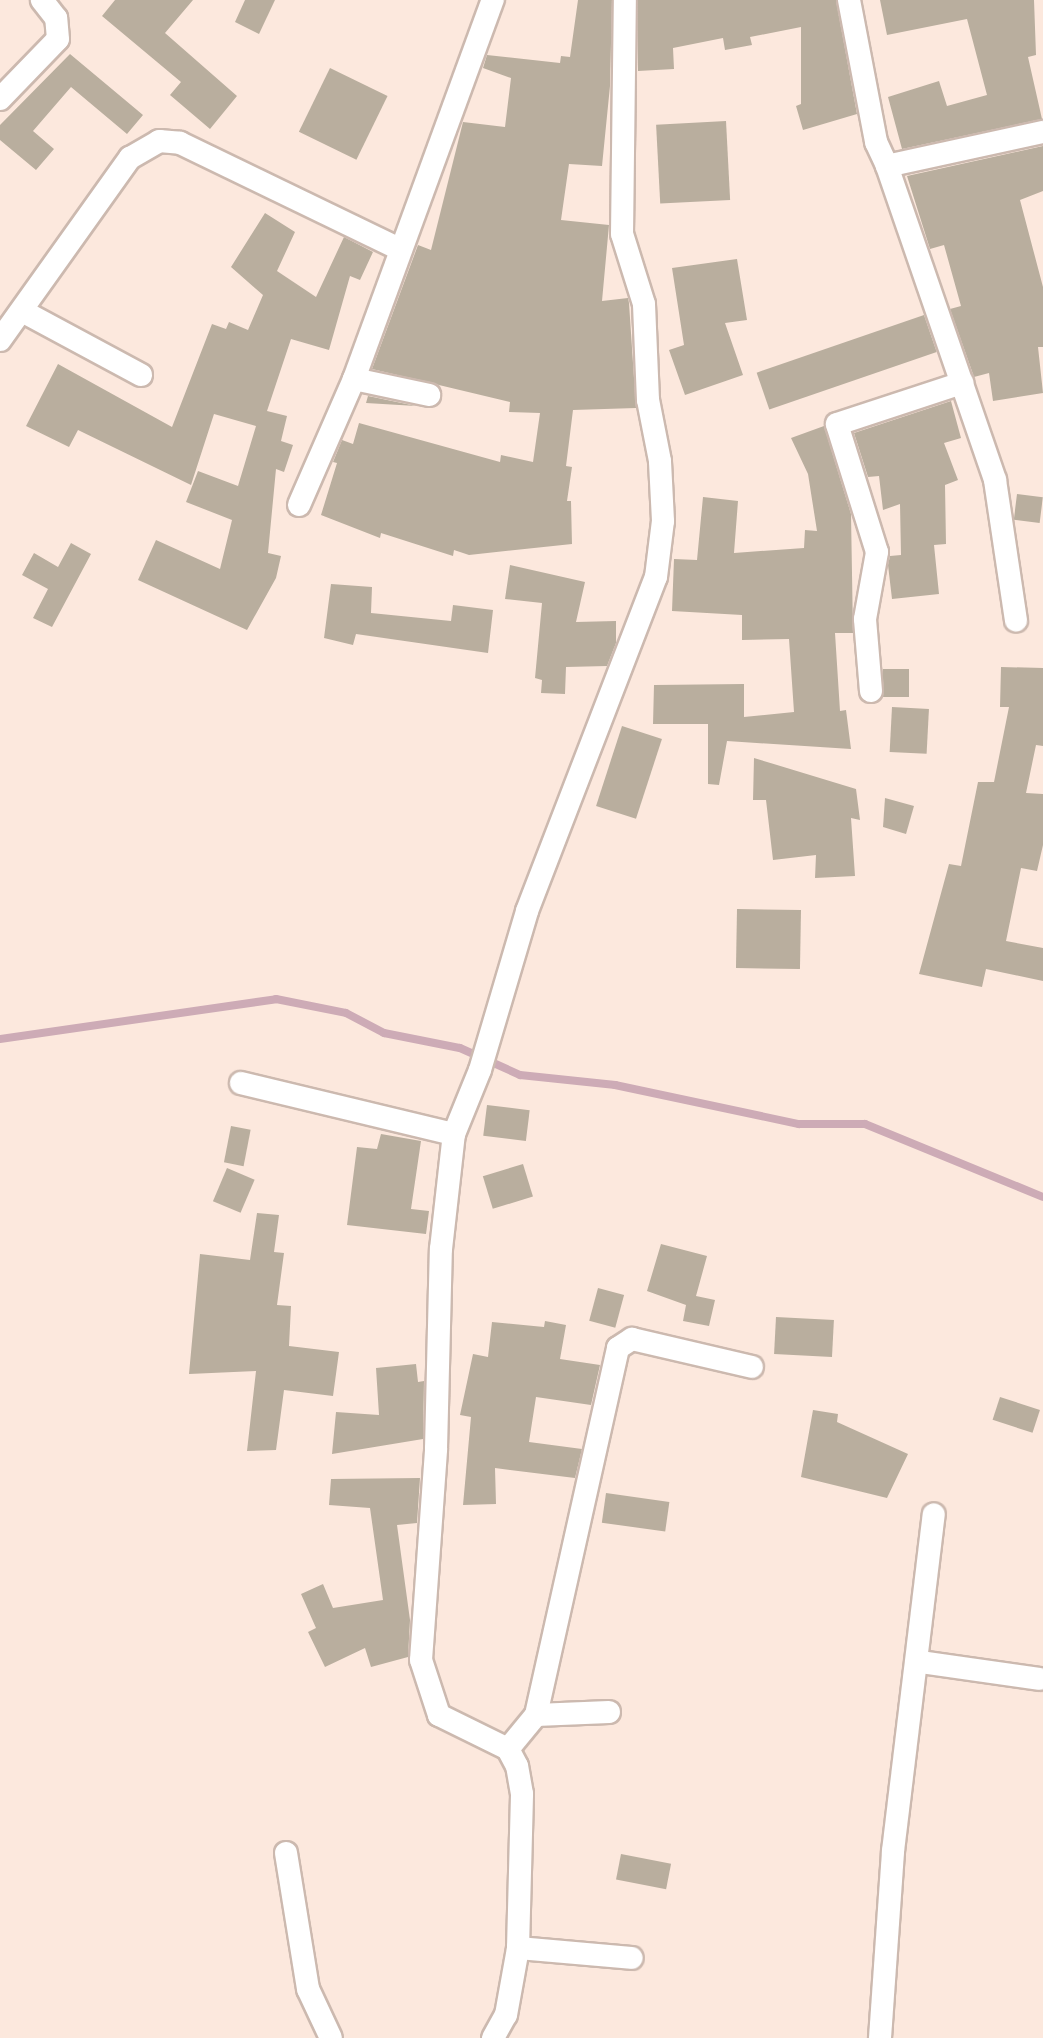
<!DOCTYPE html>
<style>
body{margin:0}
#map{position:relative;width:1043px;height:2038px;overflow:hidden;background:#fce8dd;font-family:Cabin,sans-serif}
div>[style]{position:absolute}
.stream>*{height:8px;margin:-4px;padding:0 4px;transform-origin:4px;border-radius:4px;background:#cdabb6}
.building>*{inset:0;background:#b9ae9e;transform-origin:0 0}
.roads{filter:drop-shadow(2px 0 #ccb9af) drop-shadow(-2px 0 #ccb9af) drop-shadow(0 2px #ccb9af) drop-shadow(0 -2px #ccb9af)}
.street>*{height:22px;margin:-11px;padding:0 11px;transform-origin:11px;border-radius:11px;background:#fff}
span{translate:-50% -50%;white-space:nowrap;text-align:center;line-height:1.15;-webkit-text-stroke:6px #fce8dd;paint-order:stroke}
</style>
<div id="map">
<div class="stream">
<i style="left:0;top:1039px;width:279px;rotate:-8.2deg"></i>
<i style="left:276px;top:999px;width:71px;rotate:11.3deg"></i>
<i style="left:346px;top:1013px;width:43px;rotate:27.8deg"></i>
<i style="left:384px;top:1033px;width:77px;rotate:11.2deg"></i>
<i style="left:460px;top:1048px;width:66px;rotate:24.2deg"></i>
<i style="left:520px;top:1075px;width:96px;rotate:6deg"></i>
<i style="left:615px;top:1085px;width:188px;rotate:12deg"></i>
<i style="left:799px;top:1124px;width:66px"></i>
<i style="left:865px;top:1124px;width:192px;rotate:22.3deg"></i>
</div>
<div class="building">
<i style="clip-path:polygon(115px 0,193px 0,165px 33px,237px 96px,210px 129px,170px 95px,181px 82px,102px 16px)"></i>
<i style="clip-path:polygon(245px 0,275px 0,259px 34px,235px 22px)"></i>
<i style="clip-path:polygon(578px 0,612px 0,610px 86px,602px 166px,569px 164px,561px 220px,609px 225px,602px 301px,628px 298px,629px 303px,636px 408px,573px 410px,566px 466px,572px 467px,567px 501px,571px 501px,572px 544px,469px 555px,454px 550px,453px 556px,381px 533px,380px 538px,321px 515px,337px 463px,333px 462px,342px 440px,353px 444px,359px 423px,500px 462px,501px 455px,533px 462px,540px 413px,509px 412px,510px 402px,372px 369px,418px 245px,431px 250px,463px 122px,505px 127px,511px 78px,483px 68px,487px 55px,560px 63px,561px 56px,570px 57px)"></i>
<i style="clip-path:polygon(638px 0,836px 0,857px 114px,803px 130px,796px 106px,801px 104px,801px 27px,750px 37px,752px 45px,725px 50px,723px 38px,673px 48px,674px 69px,638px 71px)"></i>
<i style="clip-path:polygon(880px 0,1034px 0,1036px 55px,1028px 57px,1042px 119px,902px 149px,888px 97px,939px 81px,947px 106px,987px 95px,967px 19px,887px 35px)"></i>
<i style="clip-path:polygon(70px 54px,143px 115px,127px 134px,71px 87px,33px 131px,54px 149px,36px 170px,0 140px,0 125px)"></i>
<i style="left:330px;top:68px;width:64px;height:71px;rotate:26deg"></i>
<i style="left:726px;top:121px;width:79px;height:70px;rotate:87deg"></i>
<i style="clip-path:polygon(1043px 146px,1043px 191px,1020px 200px,1043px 287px,1043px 347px,1038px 347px,1043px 393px,993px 401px,989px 373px,974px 377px,950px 309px,961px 306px,944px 245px,930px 249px,907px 176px)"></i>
<i style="clip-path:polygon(265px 213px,295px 232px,277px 271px,316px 297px,344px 237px,373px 252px,360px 280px,350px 276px,329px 350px,291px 339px,267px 411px,287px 416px,281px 441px,293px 445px,284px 472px,276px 469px,268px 553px,281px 556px,276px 578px,247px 630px,138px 580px,156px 540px,220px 569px,232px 520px,186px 502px,198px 471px,238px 486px,256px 426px,214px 414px,191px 485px,78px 430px,69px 447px,26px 426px,58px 364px,172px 427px,212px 324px,226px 329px,229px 322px,248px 330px,263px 295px,231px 267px)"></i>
<i style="clip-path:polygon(737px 259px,747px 320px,725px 323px,743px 375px,685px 395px,669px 350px,684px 345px,672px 268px)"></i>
<i style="left:924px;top:315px;width:39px;height:177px;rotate:71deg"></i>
<i style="clip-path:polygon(368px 396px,416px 406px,366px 403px)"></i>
<i style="clip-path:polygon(951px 401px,961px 438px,944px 443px,958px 480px,945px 485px,946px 544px,934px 545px,939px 594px,892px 599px,888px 565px,890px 556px,901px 555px,900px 504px,883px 510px,879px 476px,868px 477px,854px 433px)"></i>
<i style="clip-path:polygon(824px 426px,851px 514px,853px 633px,835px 633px,840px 711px,846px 710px,851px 749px,727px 741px,719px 785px,708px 784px,708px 724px,653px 724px,654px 685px,744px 684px,744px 717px,794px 712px,789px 639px,742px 640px,742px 615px,672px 611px,674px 559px,697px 560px,703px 497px,738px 501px,734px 553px,804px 548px,805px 530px,817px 531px,808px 474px,791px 438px)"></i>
<i style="left:1017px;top:494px;width:26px;height:26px;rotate:7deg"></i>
<i style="clip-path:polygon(71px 543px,91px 554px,52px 627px,33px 618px,48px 589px,22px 575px,34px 553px,58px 567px)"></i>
<i style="clip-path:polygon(510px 565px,585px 582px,576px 622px,616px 621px,616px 643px,607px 666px,566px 667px,565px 694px,541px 693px,542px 680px,535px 678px,542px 603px,505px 599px)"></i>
<i style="clip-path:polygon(331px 584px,372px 587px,371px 613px,451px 621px,453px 605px,493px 610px,488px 653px,356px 634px,353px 645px,324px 638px)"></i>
<i style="clip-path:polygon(1001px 667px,1043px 668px,1043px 746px,1036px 745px,1026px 793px,1043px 794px,1043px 845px,1037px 871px,1021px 868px,1006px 941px,1043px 948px,1043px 981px,986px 969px,982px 987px,919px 974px,949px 864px,961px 866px,978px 782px,994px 782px,1009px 707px,1000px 707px)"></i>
<i style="left:883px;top:669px;width:26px;height:28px"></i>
<i style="left:892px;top:707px;width:37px;height:45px;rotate:3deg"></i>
<i style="left:622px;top:726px;width:42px;height:84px;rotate:18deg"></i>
<i style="clip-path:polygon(754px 758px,856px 789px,860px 820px,851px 818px,855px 876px,815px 878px,816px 855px,773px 860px,766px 800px,753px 800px)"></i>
<i style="clip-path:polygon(885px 798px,914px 806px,906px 834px,883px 827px)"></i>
<i style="left:737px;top:909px;width:64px;height:59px;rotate:1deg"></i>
<i style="left:487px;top:1105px;width:43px;height:31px;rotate:7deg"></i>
<i style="left:231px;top:1126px;width:20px;height:37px;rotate:11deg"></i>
<i style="clip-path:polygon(381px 1134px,421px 1141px,411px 1209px,429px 1211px,426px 1234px,347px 1225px,357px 1147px,377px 1149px)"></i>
<i style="left:523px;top:1164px;width:34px;height:42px;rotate:73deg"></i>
<i style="left:227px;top:1168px;width:30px;height:36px;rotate:23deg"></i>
<i style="clip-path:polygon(257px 1213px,279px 1215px,274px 1252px,284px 1253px,277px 1305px,291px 1306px,289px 1346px,339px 1352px,333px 1396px,284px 1390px,276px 1450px,247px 1451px,256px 1371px,189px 1374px,200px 1254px,250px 1260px)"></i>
<i style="clip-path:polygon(661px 1244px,707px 1256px,696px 1296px,715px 1300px,709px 1326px,683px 1321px,686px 1305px,647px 1291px)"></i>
<i style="left:598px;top:1288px;width:27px;height:34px;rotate:15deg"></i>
<i style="left:776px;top:1317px;width:58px;height:37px;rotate:3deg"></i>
<i style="clip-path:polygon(545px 1321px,566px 1325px,560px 1359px,600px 1365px,591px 1405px,536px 1397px,529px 1442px,582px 1449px,575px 1478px,495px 1468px,496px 1504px,463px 1505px,471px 1417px,460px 1415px,473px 1354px,488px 1357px,492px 1322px,544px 1327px)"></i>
<i style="clip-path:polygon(416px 1364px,418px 1382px,424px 1381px,423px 1439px,332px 1454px,336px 1412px,379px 1415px,376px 1368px)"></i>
<i style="left:1000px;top:1397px;width:42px;height:24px;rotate:18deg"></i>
<i style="clip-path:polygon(813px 1410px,838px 1414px,837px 1422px,908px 1454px,887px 1498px,801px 1477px)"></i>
<i style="clip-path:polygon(420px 1478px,417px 1523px,397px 1525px,410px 1620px,408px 1657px,371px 1667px,365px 1648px,325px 1667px,308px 1632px,316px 1628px,301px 1594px,323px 1584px,333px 1608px,383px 1600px,370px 1508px,329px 1505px,331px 1479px)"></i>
<i style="left:606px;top:1493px;width:64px;height:30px;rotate:8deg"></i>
<i style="left:621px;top:1854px;width:51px;height:26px;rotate:11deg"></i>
</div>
<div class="roads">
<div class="street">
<i style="left:849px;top:0;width:145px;rotate:79.2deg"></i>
<i style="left:876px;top:142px;width:26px;rotate:65deg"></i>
<i style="left:887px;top:166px;width:160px;rotate:-12.3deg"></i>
<i style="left:0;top:99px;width:83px;rotate:-46deg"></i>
<i style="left:58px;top:39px;width:21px;rotate:-95deg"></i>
<i style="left:56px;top:18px;width:23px;rotate:-128deg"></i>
<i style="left:887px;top:166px;width:332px;rotate:71deg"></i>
<i style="left:995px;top:480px;width:142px;rotate:81.5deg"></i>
<i style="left:24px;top:312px;width:133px;rotate:28.3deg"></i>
<i style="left:0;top:340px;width:224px;rotate:-54.5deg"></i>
<i style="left:130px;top:158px;width:34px;rotate:-30deg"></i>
<i style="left:159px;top:141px;width:21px;rotate:5deg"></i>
<i style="left:180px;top:143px;width:241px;rotate:25.8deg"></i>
<i style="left:354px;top:379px;width:77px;rotate:12deg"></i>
<i style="left:299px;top:505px;width:137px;rotate:-66.4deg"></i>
<i style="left:354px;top:379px;width:404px;rotate:-69.9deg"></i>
<i style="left:871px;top:691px;width:72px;rotate:-94.8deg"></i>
<i style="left:865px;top:619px;width:68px;rotate:-79.8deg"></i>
<i style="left:877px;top:552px;width:134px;rotate:-107.4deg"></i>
<i style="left:837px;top:424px;width:132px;rotate:-18.2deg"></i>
<i style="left:241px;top:1083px;width:219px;rotate:13.5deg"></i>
<i style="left:920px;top:1662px;width:120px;rotate:8.1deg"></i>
<i style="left:536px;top:1715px;width:73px;rotate:-2.4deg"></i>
<i style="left:508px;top:1749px;width:44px;rotate:-50.5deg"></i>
<i style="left:536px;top:1715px;width:376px;rotate:-77.4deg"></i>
<i style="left:618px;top:1348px;width:17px;rotate:-33deg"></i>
<i style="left:632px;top:1339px;width:123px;rotate:13.1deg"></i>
<i style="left:286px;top:1853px;width:138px;rotate:80.8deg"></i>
<i style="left:308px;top:1989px;width:54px;rotate:64.9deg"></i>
<i style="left:518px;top:1948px;width:114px;rotate:5deg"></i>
<i style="left:493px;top:2038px;width:26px;rotate:-61deg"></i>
<i style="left:506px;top:2015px;width:68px;rotate:-79.8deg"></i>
<i style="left:518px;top:1948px;width:154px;rotate:-88.5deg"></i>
<i style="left:522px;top:1794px;width:28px;rotate:-100deg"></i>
<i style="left:517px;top:1766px;width:19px;rotate:-118deg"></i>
<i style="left:508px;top:1749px;width:77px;rotate:-153.8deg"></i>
<i style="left:439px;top:1715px;width:58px;rotate:-108.1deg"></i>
<i style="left:421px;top:1660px;width:212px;rotate:-85.9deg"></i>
<i style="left:436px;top:1449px;width:200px;rotate:-88.6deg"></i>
<i style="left:441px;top:1249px;width:116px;rotate:-83.6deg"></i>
<i style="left:454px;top:1134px;width:69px;rotate:-67.9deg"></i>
<i style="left:480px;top:1070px;width:166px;rotate:-73.5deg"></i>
<i style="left:527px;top:911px;width:358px;rotate:-68.9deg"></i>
<i style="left:656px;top:577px;width:56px;rotate:-82.9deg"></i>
<i style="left:663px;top:521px;width:60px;rotate:-92.9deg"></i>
<i style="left:660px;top:461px;width:62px;rotate:-101.1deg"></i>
<i style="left:648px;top:400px;width:96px;rotate:-92.4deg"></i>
<i style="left:644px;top:304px;width:73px;rotate:-107.4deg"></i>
<i style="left:622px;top:234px;width:234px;rotate:-89.3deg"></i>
<i style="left:880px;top:2038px;width:187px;rotate:-86deg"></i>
<i style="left:893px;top:1851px;width:339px;rotate:-83.1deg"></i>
</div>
</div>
</div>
